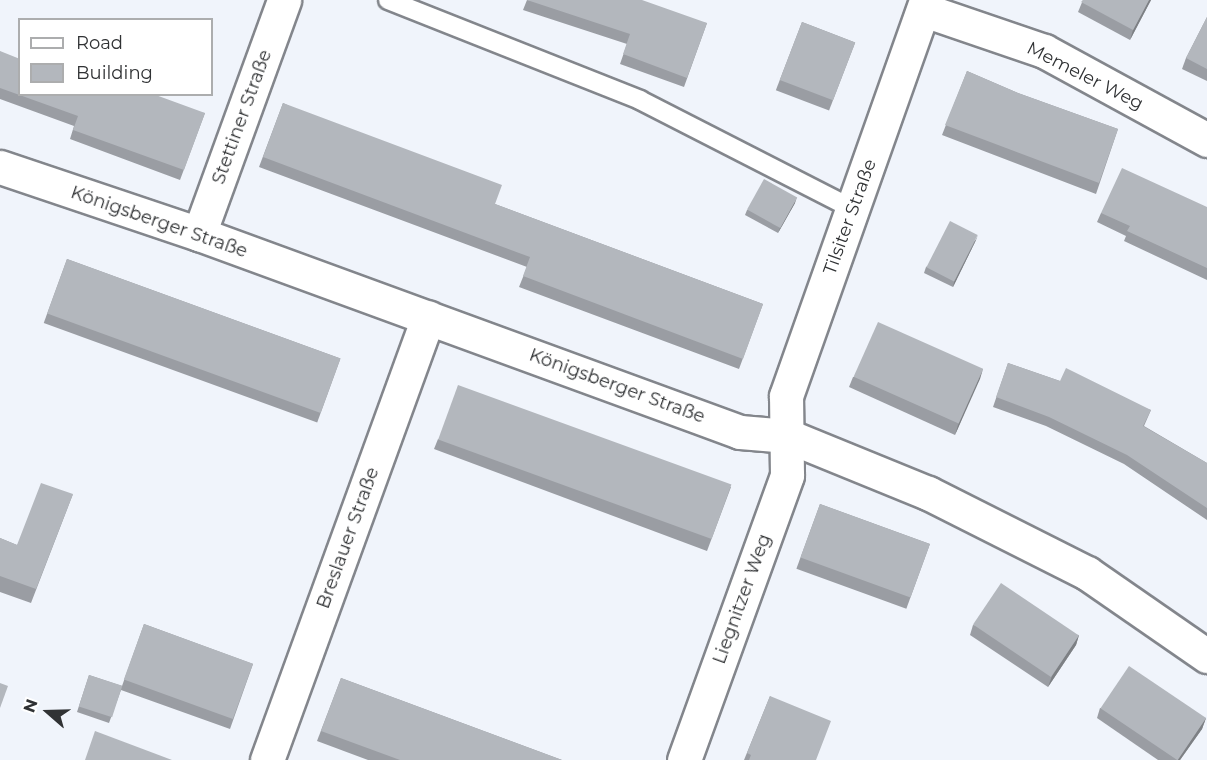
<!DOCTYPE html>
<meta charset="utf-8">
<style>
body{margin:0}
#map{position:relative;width:1207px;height:760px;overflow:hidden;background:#f0f4fb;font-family:Montserrat,sans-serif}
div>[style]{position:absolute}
.roads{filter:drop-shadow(2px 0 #83868c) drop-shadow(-2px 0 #83868c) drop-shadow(0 2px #83868c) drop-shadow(0 -2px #83868c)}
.lane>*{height:18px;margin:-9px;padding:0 9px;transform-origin:9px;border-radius:9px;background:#fff}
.street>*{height:33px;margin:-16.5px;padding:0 16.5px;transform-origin:16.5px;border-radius:16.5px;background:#fff}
.wall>*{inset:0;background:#9a9da3;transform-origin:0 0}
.shaded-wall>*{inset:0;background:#7d8084}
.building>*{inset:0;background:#b3b7bd;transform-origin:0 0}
span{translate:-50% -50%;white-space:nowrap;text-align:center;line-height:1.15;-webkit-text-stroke:5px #fff;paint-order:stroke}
.street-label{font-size:18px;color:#303234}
.legend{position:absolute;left:18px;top:18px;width:195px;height:78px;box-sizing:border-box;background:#fff;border:2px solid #acadae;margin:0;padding:8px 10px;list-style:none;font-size:18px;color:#303234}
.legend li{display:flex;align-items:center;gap:12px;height:30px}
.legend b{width:30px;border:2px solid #acadae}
.north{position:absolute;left:18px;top:682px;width:60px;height:60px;-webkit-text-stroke:4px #fff;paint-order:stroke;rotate:290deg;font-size:16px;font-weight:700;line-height:24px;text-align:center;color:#303234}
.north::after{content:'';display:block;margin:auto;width:21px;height:27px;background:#303234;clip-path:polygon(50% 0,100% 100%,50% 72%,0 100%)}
</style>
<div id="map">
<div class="roads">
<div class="lane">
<i style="left:388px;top:0;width:271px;rotate:21.6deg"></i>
<i style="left:640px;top:100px;width:239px;rotate:27.1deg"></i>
</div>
<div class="street">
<i style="left:924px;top:10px;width:127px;rotate:18.9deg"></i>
<i style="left:1044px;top:51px;width:186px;rotate:28.6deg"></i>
<i style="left:0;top:167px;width:210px;rotate:18.6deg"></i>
<i style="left:199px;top:234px;width:576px;rotate:20.1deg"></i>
<i style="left:740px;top:432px;width:48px;rotate:4.8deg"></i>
<i style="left:788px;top:436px;width:151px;rotate:22.2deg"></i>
<i style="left:928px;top:493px;width:178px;rotate:26.7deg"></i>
<i style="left:1087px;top:573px;width:146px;rotate:34.7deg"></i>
<i style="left:199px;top:234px;width:249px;rotate:-70deg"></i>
<i style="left:267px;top:760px;width:471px;rotate:-70deg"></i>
<i style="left:684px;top:760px;width:303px;rotate:-70.1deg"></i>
<i style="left:787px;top:475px;width:79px;rotate:-90.7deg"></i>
<i style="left:786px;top:396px;width:420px;rotate:-70.5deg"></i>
</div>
</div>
<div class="wall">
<i style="clip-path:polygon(527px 0,707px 23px,684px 87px,620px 64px,627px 44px,523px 10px)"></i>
<i style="clip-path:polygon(1083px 0,1151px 0,1130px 40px,1078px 12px)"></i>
<i style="clip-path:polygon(1207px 17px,1207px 81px,1182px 69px,1186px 58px)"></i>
<i style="left:802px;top:22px;width:57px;height:73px;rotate:21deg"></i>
<i style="clip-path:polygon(0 51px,20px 94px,205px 113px,180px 180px,70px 139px,74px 126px,0 99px)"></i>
<i style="clip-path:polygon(967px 71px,1018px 93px,1118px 129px,1096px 194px,942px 135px)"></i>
<i style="clip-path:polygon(283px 103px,495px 204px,763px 304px,739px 369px,519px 287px,527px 267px,259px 167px)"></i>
<i style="clip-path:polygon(795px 203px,778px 233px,745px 215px,747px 210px)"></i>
<i style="clip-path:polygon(1207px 207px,1207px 280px,1124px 241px,1126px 236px,1097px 222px,1101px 213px)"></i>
<i style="clip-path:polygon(976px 240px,953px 287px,924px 273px,926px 267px)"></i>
<i style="left:67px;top:259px;width:291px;height:68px;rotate:20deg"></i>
<i style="clip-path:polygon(1008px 363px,1060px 381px,1151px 410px,1144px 426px,1207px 463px,1207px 520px,1124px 464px,1046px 426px,993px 407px)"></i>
<i style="clip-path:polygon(983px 369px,955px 435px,849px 387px,853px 377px)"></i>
<i style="clip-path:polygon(438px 439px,731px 487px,707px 551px,434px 449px)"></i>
<i style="clip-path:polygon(73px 494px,31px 603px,0 592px,0 538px,17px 545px)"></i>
<i style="left:820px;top:504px;width:117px;height:69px;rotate:20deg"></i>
<i style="clip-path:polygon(144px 624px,253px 664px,230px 729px,121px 690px,109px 723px,77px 712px,89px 675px,122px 686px)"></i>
<i style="clip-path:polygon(973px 625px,1079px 635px,1076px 645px,1048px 687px,970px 635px)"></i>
<i style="clip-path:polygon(341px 678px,562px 760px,368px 760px,317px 741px)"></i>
<i style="clip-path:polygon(770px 696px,816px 760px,744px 760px)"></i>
<i style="clip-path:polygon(1100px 708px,1206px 718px,1202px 729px,1180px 760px,1158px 760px,1097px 718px)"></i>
</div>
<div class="shaded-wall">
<i style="clip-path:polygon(1149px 0,1151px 0,1130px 40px,1133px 30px)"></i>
<i style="clip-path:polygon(797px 197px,795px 203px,778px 233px,780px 228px)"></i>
<i style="clip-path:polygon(978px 235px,976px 240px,953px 287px,954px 282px)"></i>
<i style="clip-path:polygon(983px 369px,980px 379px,955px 435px,958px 425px)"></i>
<i style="clip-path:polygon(1079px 635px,1076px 645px,1048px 687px,1052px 676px)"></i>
<i style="clip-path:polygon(1206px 718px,1202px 729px,1180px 760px,1177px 760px)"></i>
</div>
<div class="building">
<i style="clip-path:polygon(527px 0,642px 0,707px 23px,687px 78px,623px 54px,630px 34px)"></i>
<i style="clip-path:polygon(1083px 0,1149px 0,1133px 30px,1081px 2px)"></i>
<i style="clip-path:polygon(1207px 17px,1207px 69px,1186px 58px)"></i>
<i style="left:802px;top:22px;width:57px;height:62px;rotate:21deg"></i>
<i style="clip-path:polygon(0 51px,20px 59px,20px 94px,153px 94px,205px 113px,184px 170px,73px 130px,78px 116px,0 88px)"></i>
<i style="clip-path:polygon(967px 71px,1018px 93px,1118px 129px,1099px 183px,945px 125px)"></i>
<i style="clip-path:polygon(283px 103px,502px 185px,495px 204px,763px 304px,743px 359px,523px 276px,530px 257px,263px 157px)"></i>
<i style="clip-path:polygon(1122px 168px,1207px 207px,1207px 268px,1127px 231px,1130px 226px,1101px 213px)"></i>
<i style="left:764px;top:179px;width:38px;height:35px;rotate:29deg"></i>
<i style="left:950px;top:221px;width:31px;height:52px;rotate:27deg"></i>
<i style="left:67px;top:259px;width:291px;height:58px;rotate:20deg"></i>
<i style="left:878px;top:322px;width:115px;height:60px;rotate:24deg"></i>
<i style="clip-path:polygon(1008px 363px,1060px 381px,1066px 368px,1151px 410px,1143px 426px,1207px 463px,1207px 508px,1127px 455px,1049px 417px,996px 397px)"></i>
<i style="left:458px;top:385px;width:291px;height:58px;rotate:20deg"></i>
<i style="clip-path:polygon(41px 483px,73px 494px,36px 589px,0 576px,0 538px,17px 545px)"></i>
<i style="left:820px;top:504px;width:117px;height:57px;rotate:20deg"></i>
<i style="left:1001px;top:583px;width:94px;height:50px;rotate:34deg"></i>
<i style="left:144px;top:624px;width:116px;height:59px;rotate:20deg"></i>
<i style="left:1129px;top:666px;width:93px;height:51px;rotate:34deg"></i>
<i style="left:89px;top:675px;width:35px;height:33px;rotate:18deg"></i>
<i style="clip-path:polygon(341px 678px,562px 760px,400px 760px,321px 731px)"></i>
<i style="clip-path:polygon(0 683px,8px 686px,0 708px)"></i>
<i style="clip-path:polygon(770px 696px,831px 721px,816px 760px,749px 760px,751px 755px,747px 753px)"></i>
<i style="clip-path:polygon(95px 731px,172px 760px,85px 760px)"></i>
</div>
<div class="street-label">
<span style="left:1085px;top:76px;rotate:27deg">Memeler Weg</span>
<span style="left:242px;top:117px;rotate:-70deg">Stettiner Straße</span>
<span style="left:850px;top:217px;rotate:-70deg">Tilsiter Straße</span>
<span style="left:159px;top:222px;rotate:19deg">Königsberger Straße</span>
<span style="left:617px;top:386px;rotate:20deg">Königsberger Straße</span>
<span style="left:348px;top:538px;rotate:-70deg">Breslauer Straße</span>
<span style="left:742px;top:599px;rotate:-70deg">Liegnitzer Weg</span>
</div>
<ul class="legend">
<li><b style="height:8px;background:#fff"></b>Road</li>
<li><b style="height:16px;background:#b3b7bd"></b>Building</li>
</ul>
<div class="north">N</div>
</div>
